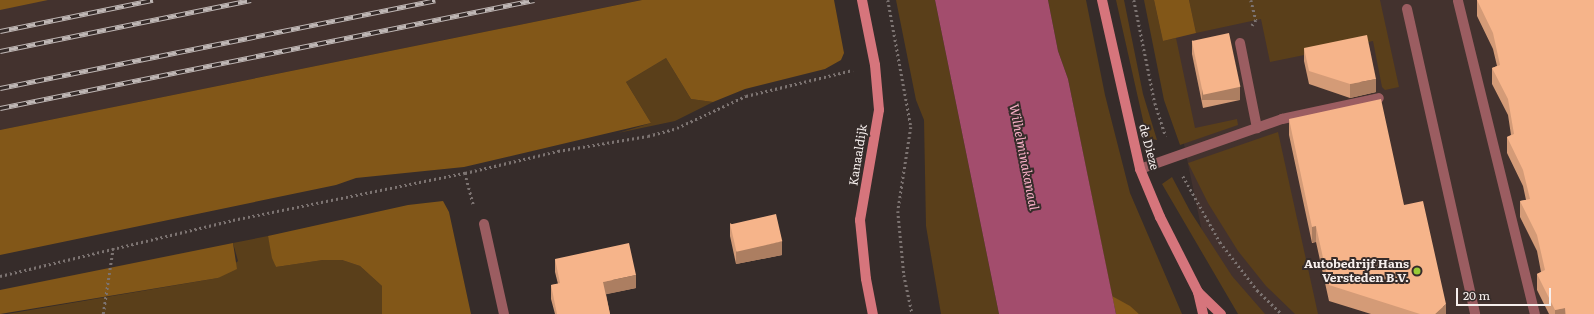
<!DOCTYPE html>
<style>
body{margin:0}
#map{position:relative;width:1594px;height:314px;overflow:hidden;background:#362c2a;font-family:Literata,serif}
div>[style]{position:absolute}
.built>*{inset:0;background:#43322e}
.green>*{inset:0;background:#5a3f1a}
.forest>*{inset:0;background:#825718}
.water>*{inset:0;background:#a34d6d}
.path>*{height:2.5px;margin-top:-1.25px;transform-origin:0;background:repeating-linear-gradient(90deg,#7c7371 0 2px,transparent 0 5px)}
.lane>*{height:10px;margin:-5px;padding:0 5px;transform-origin:5px;border-radius:5px;background:#9b5d61}
.street>*{height:10px;margin:-5px;padding:0 5px;transform-origin:5px;border-radius:5px;background:#9b5d61}
.secondary>*{height:10px;margin:-5px;padding:0 5px;transform-origin:5px;border-radius:5px;background:#d6757c}
.rail>*{height:4.5px;margin-top:-2.25px;transform-origin:0;background:repeating-linear-gradient(90deg,#362c2a 0 9px,#bfb7b5 0 18px);box-sizing:border-box;border-block:1px solid #bfb7b5}
.wall>*{inset:0;background:#d49b77}
.shaded-wall>*{inset:0;background:#ac7e61;transform-origin:0 0}
.building>*{inset:0;background:#f6b48a;transform-origin:0 0}
.dots>*{width:11px;height:11px;translate:-50% -50%;box-sizing:border-box;border:2px solid #362c2a;border-radius:50%}
span{translate:-50% -50%;white-space:nowrap;text-align:center;line-height:1.15;-webkit-text-stroke:4px #362c2a;paint-order:stroke}
.street-label{font-size:12px;color:#f6efed}
.poi-label{font-size:12px;color:#f6efed;font-weight:700}
.right{translate:-100% -50%;text-align:right}
.water-label{font-size:13px;color:#f7afc6;font-style:italic}
.scale{position:absolute;left:1456px;top:288px;width:95px;height:18px;box-sizing:border-box;border:2px solid #f6efed;border-top:0;padding-left:5px;font-size:12px;line-height:14px;white-space:nowrap;color:#f6efed;-webkit-text-stroke:3px #362c2a;paint-order:stroke}
</style>
<div id="map">
<div class="built">
<i style="clip-path:polygon(0 0,642px 0,0 130px)"></i>
<i style="clip-path:polygon(1154px 0,1594px 0,1594px 314px,1243px 314px,1205px 246px)"></i>
</div>
<div class="green">
<i style="clip-path:polygon(896px 0,935px 0,999px 314px,941px 314px,926px 226px,924px 120px,916px 100px)"></i>
<i style="clip-path:polygon(1048px 0,1086px 0,1105px 95px,1130px 193px,1182px 314px,1139px 314px,1112px 296px,1068px 79px,1058px 51px)"></i>
<i style="clip-path:polygon(1116px 0,1124px 0,1143px 94px,1157px 140px,1147px 138px)"></i>
<i style="clip-path:polygon(1144px 0,1154px 0,1163px 41px,1176px 38px,1195px 128px,1237px 119px,1238px 125px,1180px 145px,1164px 100px)"></i>
<i style="clip-path:polygon(1189px 0,1380px 0,1399px 87px,1385px 90px,1382px 87px,1373px 41px,1270px 62px,1261px 19px,1196px 33px)"></i>
<i style="clip-path:polygon(666px 58px,691px 99px,713px 102px,675px 121px,618px 133px,651px 123px,626px 82px)"></i>
<i style="clip-path:polygon(1278px 132px,1318px 314px,1295px 314px,1266px 286px,1238px 251px,1208px 203px,1188px 163px)"></i>
<i style="clip-path:polygon(1172px 177px,1190px 211px,1232px 276px,1265px 314px,1238px 314px,1162px 184px)"></i>
<i style="clip-path:polygon(268px 236px,276px 267px,323px 260px,342px 260px,360px 266px,382px 286px,382px 314px,7px 314px,218px 278px,238px 261px,233px 243px)"></i>
</div>
<div class="forest">
<i style="clip-path:polygon(0 0,48px 0,0 10px)"></i>
<i style="clip-path:polygon(642px 0,834px 0,844px 53px,841px 60px,825px 69px,745px 89px,713px 102px,691px 99px,666px 58px,626px 82px,651px 123px,464px 167px,356px 178px,336px 185px,0 255px,0 130px)"></i>
<i style="clip-path:polygon(1154px 0,1189px 0,1196px 33px,1163px 41px)"></i>
<i style="clip-path:polygon(443px 201px,449px 212px,471px 314px,382px 314px,382px 286px,360px 266px,342px 260px,323px 260px,276px 267px,272px 258px,268px 236px,408px 205px)"></i>
<i style="clip-path:polygon(233px 243px,237px 269px,218px 278px,0 314px,0 290px)"></i>
<i style="clip-path:polygon(1112px 296px,1130px 306px,1139px 314px,1116px 314px)"></i>
</div>
<div class="water">
<i style="clip-path:polygon(935px 0,1048px 0,1058px 51px,1068px 79px,1116px 314px,999px 314px)"></i>
</div>
<div class="path">
<i style="left:888px;top:0;width:129px;rotate:79.7deg"></i>
<i style="left:911px;top:127px;width:85px;rotate:98.8deg"></i>
<i style="left:898px;top:211px;width:64px;rotate:84.6deg"></i>
<i style="left:904px;top:275px;width:40px;rotate:78deg"></i>
<i style="left:1134px;top:0;width:105px;rotate:78.5deg"></i>
<i style="left:1155px;top:103px;width:35px;rotate:72deg"></i>
<i style="left:1251px;top:0;width:21px;rotate:76deg"></i>
<i style="left:1256px;top:20px;width:7px;rotate:124deg"></i>
<i style="left:465px;top:173px;width:34px;rotate:75deg"></i>
<i style="left:1183px;top:176px;width:76px;rotate:60.7deg"></i>
<i style="left:1220px;top:242px;width:61px;rotate:52.4deg"></i>
<i style="left:1257px;top:290px;width:35px;rotate:44deg"></i>
<i style="left:0;top:276px;width:240px;rotate:-13.5deg"></i>
<i style="left:233px;top:220px;width:237px;rotate:-11.5deg"></i>
<i style="left:465px;top:173px;width:96px;rotate:-13.3deg"></i>
<i style="left:558px;top:151px;width:91px;rotate:-9.5deg"></i>
<i style="left:648px;top:136px;width:30px;rotate:-15deg"></i>
<i style="left:677px;top:128px;width:76px;rotate:-24.9deg"></i>
<i style="left:746px;top:96px;width:110px;rotate:-13.7deg"></i>
<i style="left:103px;top:314px;width:67px;rotate:-81.4deg"></i>
</div>
<div class="lane">
<i style="left:1458px;top:1px;width:322px;rotate:76.2deg"></i>
<i style="left:1407px;top:9px;width:312px;rotate:77.4deg"></i>
<i style="left:1240px;top:43px;width:87px;rotate:78.7deg"></i>
<i style="left:1140px;top:169px;width:151px;rotate:-19.4deg"></i>
<i style="left:1282px;top:119px;width:99px;rotate:-12.2deg"></i>
</div>
<div class="street">
<i style="left:484px;top:224px;width:92px;rotate:77.5deg"></i>
</div>
<div class="secondary">
<i style="left:862px;top:0;width:66px;rotate:78.7deg"></i>
<i style="left:875px;top:65px;width:45px;rotate:84.9deg"></i>
<i style="left:879px;top:110px;width:112px;rotate:99.8deg"></i>
<i style="left:860px;top:220px;width:59px;rotate:84.2deg"></i>
<i style="left:866px;top:279px;width:36px;rotate:79deg"></i>
<i style="left:1102px;top:0;width:173px;rotate:77.3deg"></i>
<i style="left:1140px;top:169px;width:52px;rotate:67.4deg"></i>
<i style="left:1160px;top:217px;width:84px;rotate:63.1deg"></i>
<i style="left:1198px;top:292px;width:23px;rotate:77deg"></i>
<i style="left:1198px;top:292px;width:32px;rotate:44deg"></i>
</div>
<div class="rail">
<i style="left:0;top:31px;width:156px;rotate:-11.5deg"></i>
<i style="left:0;top:51px;width:256px;rotate:-11.5deg"></i>
<i style="left:0;top:88px;width:444px;rotate:-11.4deg"></i>
<i style="left:0;top:108px;width:545px;rotate:-11.43deg"></i>
</div>
<div class="wall">
<i style="clip-path:polygon(1477px 0,1594px 0,1594px 314px,1549px 314px,1537px 290px,1537px 274px,1541px 272px,1537px 251px,1520px 217px,1520px 201px,1526px 200px,1523px 186px,1507px 153px,1507px 137px,1511px 135px,1508px 115px,1492px 84px,1492px 68px,1497px 66px,1493px 49px,1477px 16px)"></i>
<i style="clip-path:polygon(1192px 40px,1240px 100px,1203px 108px,1192px 54px)"></i>
<i style="clip-path:polygon(1304px 48px,1376px 92px,1350px 98px,1309px 84px,1304px 61px)"></i>
<i style="clip-path:polygon(1289px 119px,1404px 205px,1446px 314px,1371px 314px,1329px 301px,1316px 242px,1312px 243px,1289px 135px)"></i>
<i style="clip-path:polygon(730px 223px,782px 255px,736px 264px,730px 236px)"></i>
<i style="clip-path:polygon(555px 259px,636px 288px,606px 294px,610px 314px,555px 314px,551px 299px,551px 285px,558px 284px,555px 272px)"></i>
</div>
<div class="shaded-wall">
<i style="clip-path:polygon(1376px 79px,1376px 92px,1350px 98px,1350px 84px)"></i>
<i style="left:1240px;top:87px;width:13px;height:38px;rotate:90deg"></i>
<i style="left:1316px;top:226px;width:16px;height:4px;rotate:90deg"></i>
<i style="clip-path:polygon(782px 241px,782px 255px,736px 264px,736px 251px)"></i>
<i style="clip-path:polygon(636px 275px,636px 288px,603px 295px,603px 282px)"></i>
<i style="clip-path:polygon(1446px 304px,1446px 314px,1435px 314px)"></i>
<i style="clip-path:polygon(1565px 308px,1565px 314px,1555px 314px,1555px 310px)"></i>
</div>
<div class="building">
<i style="clip-path:polygon(1477px 0,1594px 0,1594px 314px,1566px 314px,1565px 308px,1555px 310px,1537px 274px,1545px 270px,1537px 235px,1520px 201px,1530px 199px,1523px 170px,1507px 137px,1514px 134px,1508px 99px,1492px 68px,1500px 65px,1493px 33px)"></i>
<i style="left:1229px;top:33px;width:55px;height:38px;rotate:78deg"></i>
<i style="clip-path:polygon(1367px 35px,1376px 79px,1350px 84px,1309px 71px,1304px 48px)"></i>
<i style="clip-path:polygon(1381px 99px,1404px 205px,1423px 201px,1446px 304px,1435px 314px,1420px 314px,1329px 285px,1316px 226px,1312px 227px,1289px 119px)"></i>
<i style="left:776px;top:214px;width:28px;height:47px;rotate:77deg"></i>
<i style="clip-path:polygon(629px 243px,636px 275px,603px 282px,610px 314px,557px 314px,551px 285px,560px 283px,555px 259px)"></i>
</div>
<div class="dots">
<i style="left:1417px;top:271px;background:#98cb37"></i>
</div>
<div class="street-label">
<span style="left:1149px;top:147px;rotate:75deg">de Dieze</span>
<span style="left:858px;top:155px;rotate:-81deg">Kanaaldijk</span>
</div>
<div class="poi-label">
<span class="right" style="left:1409px;top:271px">Autobedrijf Hans<br>Versteden B.V.</span>
</div>
<div class="water-label">
<span style="left:1024px;top:157px;rotate:79deg">Wilhelminakanaal</span>
</div>
<div class="scale">20 m</div>
</div>
